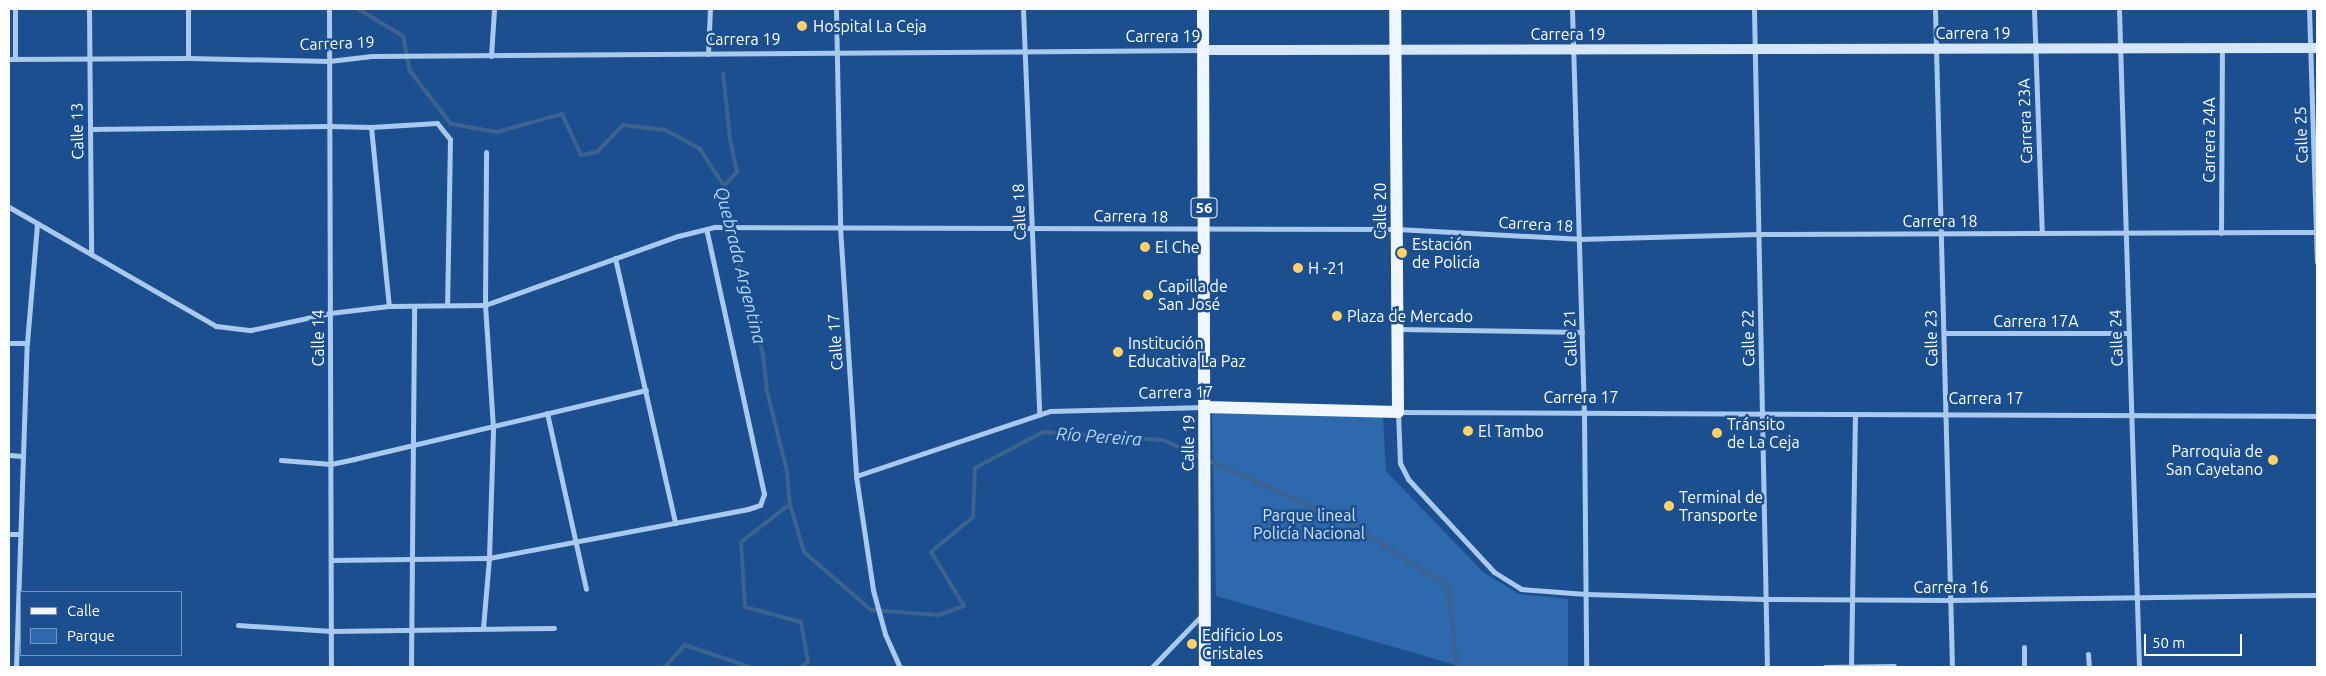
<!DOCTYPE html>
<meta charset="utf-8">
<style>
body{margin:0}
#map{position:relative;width:2326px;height:676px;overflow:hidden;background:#1b4f8f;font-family:Ubuntu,sans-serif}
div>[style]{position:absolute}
.green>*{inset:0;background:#2e69ad}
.stream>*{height:4px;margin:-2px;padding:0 2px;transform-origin:2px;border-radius:2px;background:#3c6290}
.street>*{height:5px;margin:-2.5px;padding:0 2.5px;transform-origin:2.5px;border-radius:2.5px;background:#a9c9ee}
.secondary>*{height:10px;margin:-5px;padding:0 5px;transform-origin:5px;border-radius:5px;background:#d6e6fa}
.primary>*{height:12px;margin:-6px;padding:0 6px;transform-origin:6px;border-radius:6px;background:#f0f6ff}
.dots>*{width:14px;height:14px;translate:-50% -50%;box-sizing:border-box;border:2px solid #1b4f8f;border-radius:50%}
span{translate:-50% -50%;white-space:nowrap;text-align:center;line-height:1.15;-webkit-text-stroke:5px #1b4f8f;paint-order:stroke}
.shield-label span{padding:1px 4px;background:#1b4f8f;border:1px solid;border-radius:4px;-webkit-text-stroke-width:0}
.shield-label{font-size:15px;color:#fff;font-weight:700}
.poi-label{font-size:16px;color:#fff}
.left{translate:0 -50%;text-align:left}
.right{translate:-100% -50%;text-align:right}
.street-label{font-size:16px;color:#fff}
.park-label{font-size:16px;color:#cfe3fa}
.water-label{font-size:18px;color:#b5d3f5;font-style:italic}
.frame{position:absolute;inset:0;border:10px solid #fff;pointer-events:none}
.legend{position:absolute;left:20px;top:591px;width:162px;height:65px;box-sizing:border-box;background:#1b4f8f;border:1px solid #7695bc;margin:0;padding:6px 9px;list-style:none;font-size:15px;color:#fff}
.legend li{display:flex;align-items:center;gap:10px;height:25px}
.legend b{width:25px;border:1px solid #7695bc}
.scale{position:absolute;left:2144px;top:634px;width:98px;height:22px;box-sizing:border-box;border:2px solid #fff;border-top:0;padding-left:6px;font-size:15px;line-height:18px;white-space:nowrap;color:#fff;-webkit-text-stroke:4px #1b4f8f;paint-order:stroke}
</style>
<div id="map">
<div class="green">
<i style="clip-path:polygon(1212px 411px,1383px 417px,1386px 471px,1483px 572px,1519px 594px,1568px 599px,1568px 667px,1463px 667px,1216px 596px)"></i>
</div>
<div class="stream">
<i style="left:358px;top:9px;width:52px;rotate:31deg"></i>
<i style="left:403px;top:36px;width:36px;rotate:79deg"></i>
<i style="left:410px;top:71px;width:67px;rotate:52.3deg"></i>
<i style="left:451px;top:124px;width:47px;rotate:9.9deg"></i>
<i style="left:497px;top:132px;width:67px;rotate:-15.5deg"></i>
<i style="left:562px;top:114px;width:45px;rotate:65.1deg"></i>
<i style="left:581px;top:155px;width:16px;rotate:-11deg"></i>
<i style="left:597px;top:152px;width:37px;rotate:-46deg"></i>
<i style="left:623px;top:125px;width:42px;rotate:6.8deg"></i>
<i style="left:665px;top:130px;width:40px;rotate:28deg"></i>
<i style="left:700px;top:149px;width:44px;rotate:57deg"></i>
<i style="left:724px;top:186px;width:111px;rotate:79.1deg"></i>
<i style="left:745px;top:295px;width:62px;rotate:73deg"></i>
<i style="left:763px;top:354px;width:37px;rotate:84deg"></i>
<i style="left:767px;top:391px;width:83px;rotate:76.1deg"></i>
<i style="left:787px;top:472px;width:32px;rotate:85deg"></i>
<i style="left:723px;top:73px;width:66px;rotate:83.9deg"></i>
<i style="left:730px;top:139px;width:34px;rotate:78deg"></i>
<i style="left:737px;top:172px;width:19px;rotate:133deg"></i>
<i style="left:1207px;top:460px;width:159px;rotate:24.1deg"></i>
<i style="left:1352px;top:525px;width:114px;rotate:32.4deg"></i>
<i style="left:1448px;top:586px;width:81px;rotate:83.7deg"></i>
<i style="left:665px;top:667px;width:30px;rotate:-48deg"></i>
<i style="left:685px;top:645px;width:69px;rotate:18.7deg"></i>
<i style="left:801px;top:667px;width:9px;rotate:-36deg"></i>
<i style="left:808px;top:662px;width:41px;rotate:-99.9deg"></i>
<i style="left:801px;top:622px;width:58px;rotate:-165deg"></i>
<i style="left:745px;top:607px;width:65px;rotate:-93.5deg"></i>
<i style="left:741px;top:542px;width:62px;rotate:-37.8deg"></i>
<i style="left:790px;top:504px;width:50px;rotate:73.7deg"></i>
<i style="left:804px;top:552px;width:89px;rotate:40.9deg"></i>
<i style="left:871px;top:610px;width:68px;rotate:4.2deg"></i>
<i style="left:939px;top:615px;width:27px;rotate:-20deg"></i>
<i style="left:964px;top:606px;width:63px;rotate:-121.4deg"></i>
<i style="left:931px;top:552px;width:55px;rotate:-39.8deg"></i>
<i style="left:973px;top:517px;width:49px;rotate:-87.7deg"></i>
<i style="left:975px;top:468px;width:77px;rotate:-27.9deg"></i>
<i style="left:1043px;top:432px;width:120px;rotate:3.8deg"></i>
<i style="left:1163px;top:440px;width:42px;rotate:24.1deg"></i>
</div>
<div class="street">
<i style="left:15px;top:9px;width:50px;rotate:90deg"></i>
<i style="left:89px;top:9px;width:245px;rotate:89.5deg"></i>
<i style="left:188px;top:9px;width:49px;rotate:90deg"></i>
<i style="left:329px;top:9px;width:658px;rotate:89.83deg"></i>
<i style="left:836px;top:9px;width:218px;rotate:88.9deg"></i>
<i style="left:840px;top:227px;width:250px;rotate:86.3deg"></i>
<i style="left:856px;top:476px;width:115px;rotate:81.5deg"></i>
<i style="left:873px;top:590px;width:46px;rotate:74.7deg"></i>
<i style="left:885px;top:634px;width:36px;rotate:66deg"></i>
<i style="left:1023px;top:9px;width:405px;rotate:87.7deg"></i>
<i style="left:1572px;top:9px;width:404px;rotate:88.3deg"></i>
<i style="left:1584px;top:413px;width:254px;rotate:89.5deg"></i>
<i style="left:1754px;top:9px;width:658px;rotate:88.87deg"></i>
<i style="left:1935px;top:9px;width:658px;rotate:88.52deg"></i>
<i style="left:2034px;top:9px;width:224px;rotate:88deg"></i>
<i style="left:2119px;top:9px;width:658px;rotate:88.26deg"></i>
<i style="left:2309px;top:9px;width:253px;rotate:88.2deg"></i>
<i style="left:708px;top:54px;width:45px;rotate:-87.5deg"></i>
<i style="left:491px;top:56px;width:47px;rotate:-86.3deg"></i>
<i style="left:9px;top:59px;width:179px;rotate:-0.3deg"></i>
<i style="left:188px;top:58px;width:141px;rotate:1.2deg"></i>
<i style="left:329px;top:61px;width:43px;rotate:-6.6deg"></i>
<i style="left:372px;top:56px;width:831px;rotate:-0.41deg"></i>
<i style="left:371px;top:127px;width:180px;rotate:84.3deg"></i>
<i style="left:90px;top:129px;width:239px;rotate:-0.7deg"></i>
<i style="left:329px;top:126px;width:42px;rotate:1.4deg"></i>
<i style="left:371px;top:127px;width:66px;rotate:-3.5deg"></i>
<i style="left:437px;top:123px;width:21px;rotate:51deg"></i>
<i style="left:450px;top:139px;width:166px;rotate:91deg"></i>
<i style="left:9px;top:207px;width:239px;rotate:29.9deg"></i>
<i style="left:216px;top:326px;width:35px;rotate:7deg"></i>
<i style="left:251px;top:330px;width:81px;rotate:-12.1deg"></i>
<i style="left:330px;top:313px;width:59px;rotate:-6.8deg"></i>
<i style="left:389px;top:306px;width:96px;rotate:-0.6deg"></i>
<i style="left:485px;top:305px;width:205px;rotate:-19.7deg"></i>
<i style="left:678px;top:236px;width:38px;rotate:-14deg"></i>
<i style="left:715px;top:227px;width:682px;rotate:0.17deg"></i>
<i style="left:1397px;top:229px;width:182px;rotate:3.1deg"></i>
<i style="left:1579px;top:239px;width:180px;rotate:-1.6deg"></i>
<i style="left:1759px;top:234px;width:558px;rotate:-0.21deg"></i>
<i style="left:2221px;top:233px;width:185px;rotate:-89.7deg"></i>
<i style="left:615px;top:258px;width:272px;rotate:77.2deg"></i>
<i style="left:1398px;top:329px;width:184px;rotate:0.9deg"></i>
<i style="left:1944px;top:333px;width:185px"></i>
<i style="left:9px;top:343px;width:18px"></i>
<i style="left:547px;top:413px;width:180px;rotate:77.5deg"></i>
<i style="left:2317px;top:416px;width:919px;rotate:-179.75deg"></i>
<i style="left:1398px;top:412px;width:51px;rotate:87.8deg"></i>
<i style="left:1400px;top:463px;width:18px;rotate:63deg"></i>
<i style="left:1408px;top:479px;width:127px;rotate:47.2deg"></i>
<i style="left:1494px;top:572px;width:32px;rotate:32deg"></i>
<i style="left:1521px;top:589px;width:65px;rotate:4.4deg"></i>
<i style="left:1586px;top:594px;width:178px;rotate:1.6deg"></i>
<i style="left:1764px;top:599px;width:186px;rotate:0.3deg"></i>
<i style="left:1950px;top:600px;width:367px;rotate:-0.8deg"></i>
<i style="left:9px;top:455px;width:13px;rotate:4deg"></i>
<i style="left:281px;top:460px;width:50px;rotate:4.6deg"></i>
<i style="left:331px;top:464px;width:24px;rotate:-12deg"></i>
<i style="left:354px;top:459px;width:300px;rotate:-13.3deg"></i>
<i style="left:856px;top:476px;width:205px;rotate:-18.5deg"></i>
<i style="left:1050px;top:411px;width:155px;rotate:-1.5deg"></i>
<i style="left:9px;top:534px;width:11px"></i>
<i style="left:332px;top:560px;width:157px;rotate:-0.7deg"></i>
<i style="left:489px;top:558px;width:264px;rotate:-10.7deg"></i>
<i style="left:748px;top:509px;width:13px;rotate:-18deg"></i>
<i style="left:760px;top:505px;width:12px;rotate:-70deg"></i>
<i style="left:764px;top:494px;width:271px;rotate:-102.3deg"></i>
<i style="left:238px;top:625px;width:94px;rotate:3.7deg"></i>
<i style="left:332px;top:631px;width:222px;rotate:-0.8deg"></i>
<i style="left:483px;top:628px;width:70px;rotate:-85.1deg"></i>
<i style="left:489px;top:558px;width:130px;rotate:-88.2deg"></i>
<i style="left:493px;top:428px;width:123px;rotate:-93.7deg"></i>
<i style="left:485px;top:305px;width:153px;rotate:-89.6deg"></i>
<i style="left:2024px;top:647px;width:20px;rotate:90deg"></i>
<i style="left:2088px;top:654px;width:13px;rotate:86deg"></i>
<i style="left:16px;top:667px;width:324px;rotate:-88.1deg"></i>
<i style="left:27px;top:343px;width:120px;rotate:-85.2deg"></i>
<i style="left:411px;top:667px;width:361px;rotate:-89.5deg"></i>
<i style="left:1152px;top:667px;width:72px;rotate:-46.1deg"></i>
<i style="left:1825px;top:667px;width:69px;rotate:-0.8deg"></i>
<i style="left:1851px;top:667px;width:253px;rotate:-89.1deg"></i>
</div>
<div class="secondary">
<i style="left:1203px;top:50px;width:1114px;rotate:-0.1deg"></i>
</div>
<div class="primary">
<i style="left:1203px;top:9px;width:658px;rotate:89.83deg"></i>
<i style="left:1205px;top:407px;width:193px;rotate:1.5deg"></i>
<i style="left:1398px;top:412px;width:403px;rotate:-90.4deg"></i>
</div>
<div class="dots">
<i style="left:802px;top:26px;background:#ffd166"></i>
<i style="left:1145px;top:247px;background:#ffd166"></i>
<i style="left:1402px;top:253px;background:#ffd166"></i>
<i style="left:1298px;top:268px;background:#ffd166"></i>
<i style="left:1148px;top:295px;background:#ffd166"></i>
<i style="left:1337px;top:316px;background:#ffd166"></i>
<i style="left:1118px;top:352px;background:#ffd166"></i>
<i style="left:1468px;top:431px;background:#ffd166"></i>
<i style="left:1717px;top:433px;background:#ffd166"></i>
<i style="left:2273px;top:460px;background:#ffd166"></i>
<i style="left:1669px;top:506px;background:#ffd166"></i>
<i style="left:1192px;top:644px;background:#ffd166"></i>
</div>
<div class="shield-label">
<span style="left:1204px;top:208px">56</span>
</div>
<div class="poi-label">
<span class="left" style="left:813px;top:26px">Hospital La Ceja</span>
<span class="left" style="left:1412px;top:253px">Estación<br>de Policía</span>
<span class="left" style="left:1155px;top:247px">El Che</span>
<span class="left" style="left:1308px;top:268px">H -21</span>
<span class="left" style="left:1158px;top:295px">Capilla de<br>San José</span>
<span class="left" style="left:1347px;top:316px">Plaza de Mercado</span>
<span class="left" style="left:1128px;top:352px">Institución<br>Educativa La Paz</span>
<span class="left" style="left:1727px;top:433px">Tránsito<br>de La Ceja</span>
<span class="left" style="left:1478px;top:431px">El Tambo</span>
<span class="right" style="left:2263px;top:460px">Parroquia de<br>San Cayetano</span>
<span class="left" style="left:1679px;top:506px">Terminal de<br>Transporte</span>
<span class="left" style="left:1202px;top:644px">Edificio Los<br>Cristales</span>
</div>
<div class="street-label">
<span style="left:1973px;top:33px">Carrera 19</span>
<span style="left:1568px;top:34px">Carrera 19</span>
<span style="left:1163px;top:36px">Carrera 19</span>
<span style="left:743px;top:39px">Carrera 19</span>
<span style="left:337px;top:43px;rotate:-2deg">Carrera 19</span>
<span style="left:2025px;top:121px;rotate:-92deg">Carrera 23A</span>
<span style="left:77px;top:131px;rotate:-91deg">Calle 13</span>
<span style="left:2301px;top:135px;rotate:-92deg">Calle 25</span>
<span style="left:2209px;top:140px;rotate:-90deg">Carrera 24A</span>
<span style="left:1380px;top:211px;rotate:-90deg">Calle 20</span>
<span style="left:1019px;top:212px;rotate:-92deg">Calle 18</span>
<span style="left:1131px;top:216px;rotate:1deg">Carrera 18</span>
<span style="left:1940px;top:221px">Carrera 18</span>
<span style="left:1536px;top:224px;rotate:3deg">Carrera 18</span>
<span style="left:2036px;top:321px">Carrera 17A</span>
<span style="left:318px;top:338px;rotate:-90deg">Calle 14</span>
<span style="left:1570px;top:338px;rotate:-92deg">Calle 21</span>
<span style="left:1748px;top:338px;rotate:-91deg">Calle 22</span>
<span style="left:1931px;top:338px;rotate:-91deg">Calle 23</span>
<span style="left:2116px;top:338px;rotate:-92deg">Calle 24</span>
<span style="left:835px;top:342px;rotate:-94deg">Calle 17</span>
<span style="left:1176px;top:392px;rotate:-1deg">Carrera 17</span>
<span style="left:1581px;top:397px">Carrera 17</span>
<span style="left:1986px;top:398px">Carrera 17</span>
<span style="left:1188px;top:443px;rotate:-89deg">Calle 19</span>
<span style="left:1951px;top:587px">Carrera 16</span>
</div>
<div class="park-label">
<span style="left:1309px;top:524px">Parque lineal<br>Policía Nacional</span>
</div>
<div class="water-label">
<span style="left:741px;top:265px;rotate:76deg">Quebrada Argentina</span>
<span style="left:1099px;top:436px;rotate:4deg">Río Pereira</span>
</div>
<div class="frame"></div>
<ul class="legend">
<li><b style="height:6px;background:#f0f6ff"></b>Calle</li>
<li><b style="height:14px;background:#2e69ad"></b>Parque</li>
</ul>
<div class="scale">50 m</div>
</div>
